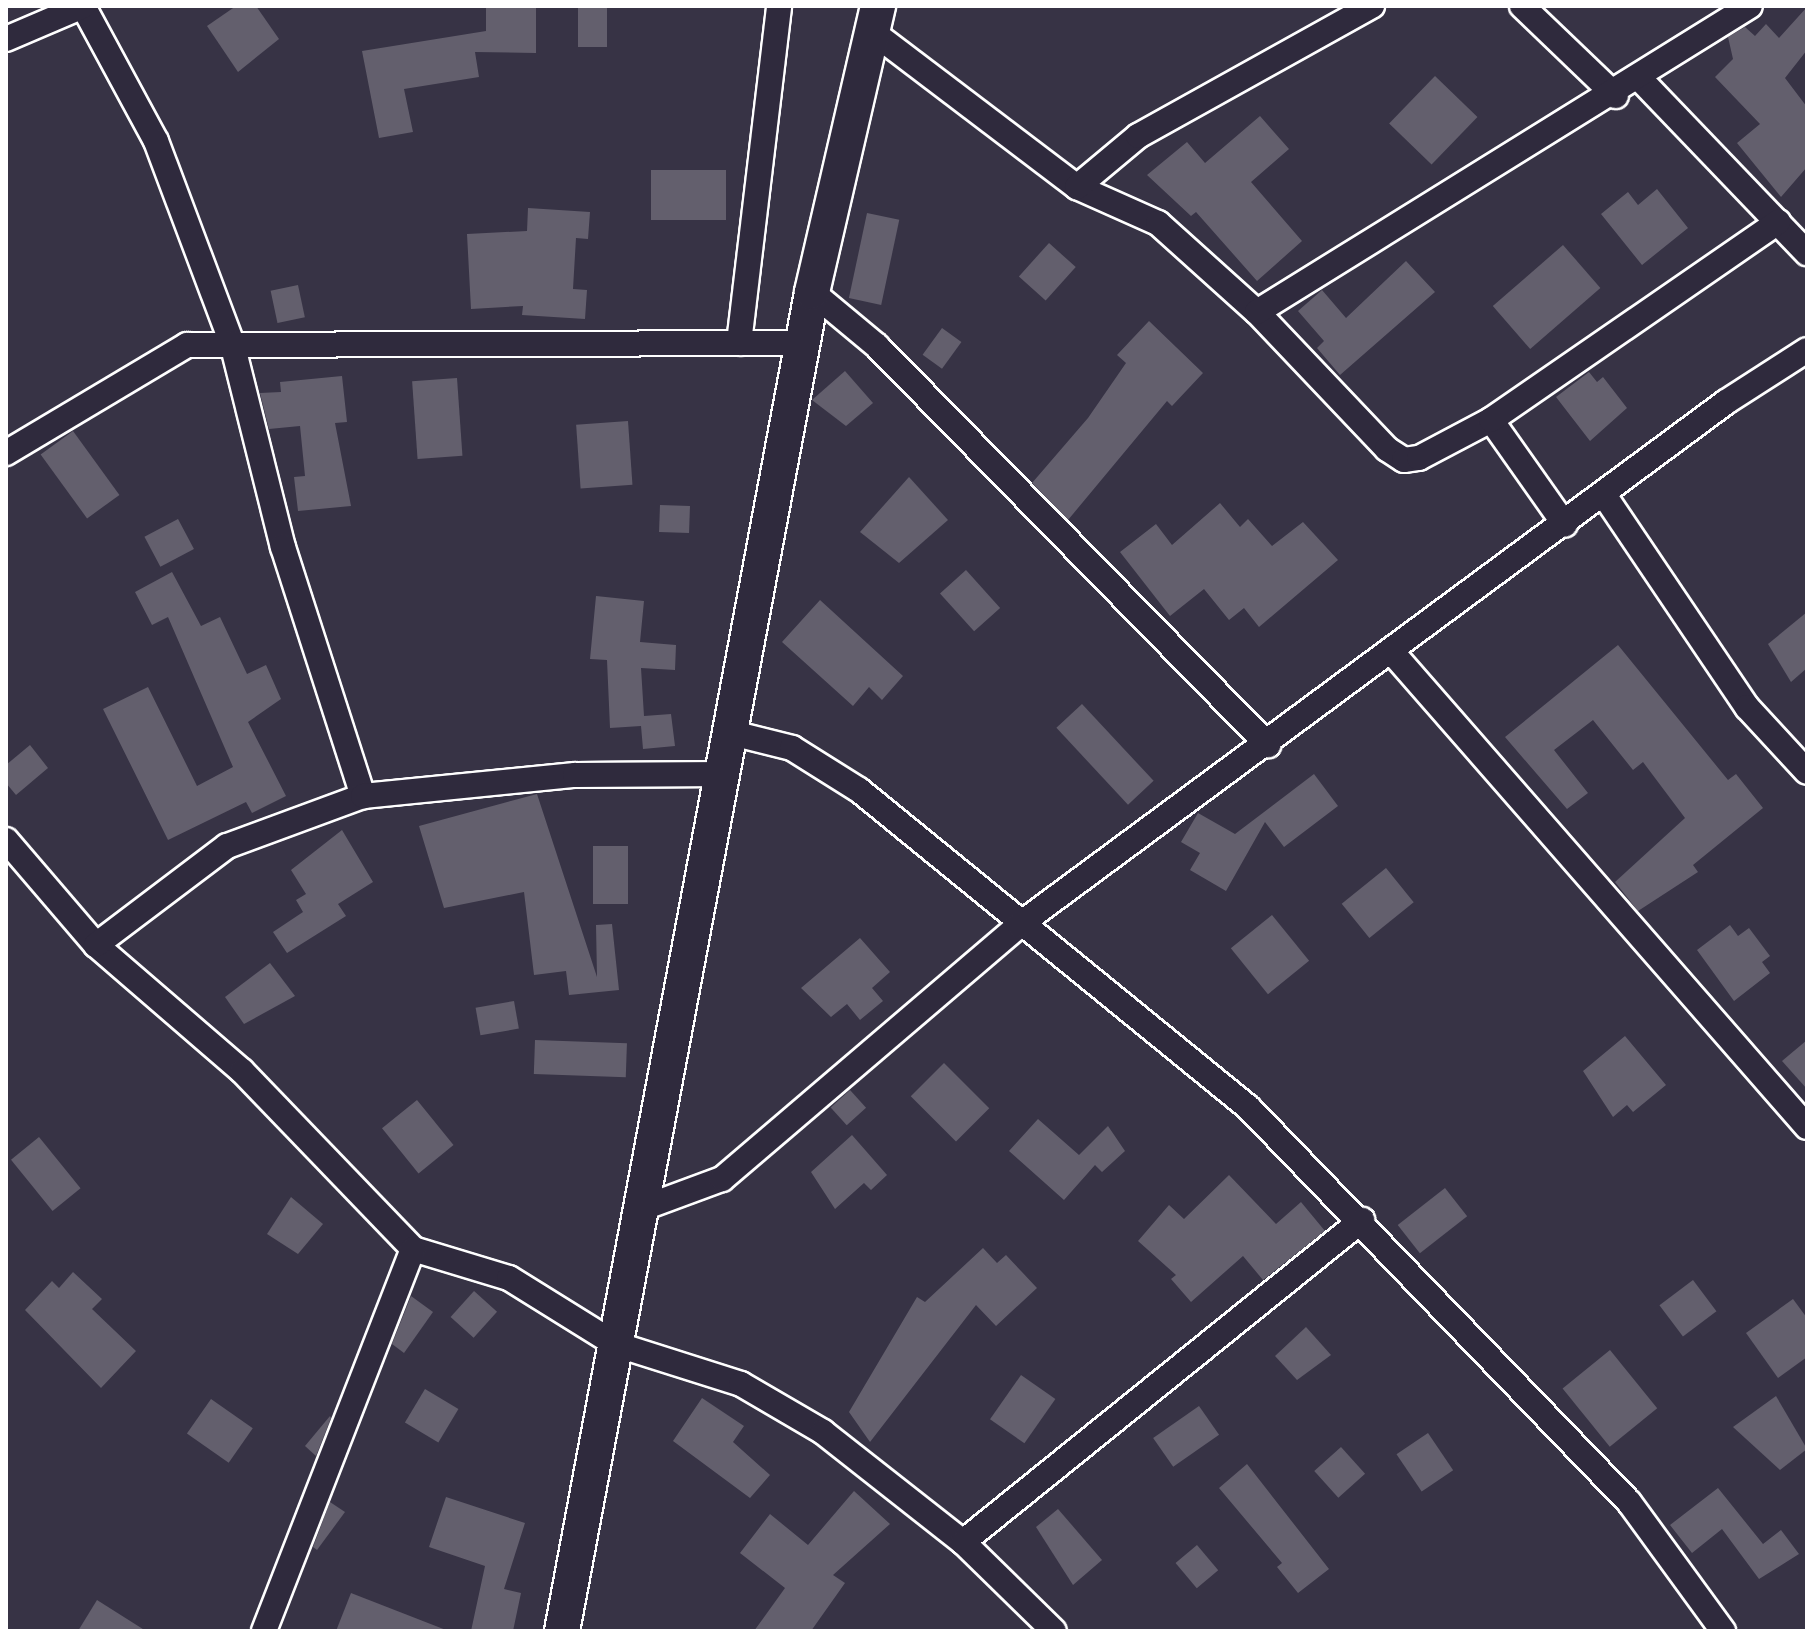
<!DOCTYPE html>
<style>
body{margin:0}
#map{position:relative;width:1813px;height:1637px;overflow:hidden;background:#373345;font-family:Pangolin,sans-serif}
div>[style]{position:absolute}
.building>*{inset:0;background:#635f6d;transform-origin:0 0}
.roads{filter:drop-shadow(2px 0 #fff) drop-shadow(-2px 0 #fff) drop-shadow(0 2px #fff) drop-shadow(0 -2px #fff)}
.street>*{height:24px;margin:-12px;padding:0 12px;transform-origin:12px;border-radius:12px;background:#2f2a3d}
.secondary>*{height:34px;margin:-17px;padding:0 17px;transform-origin:17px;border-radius:17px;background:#2f2a3d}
span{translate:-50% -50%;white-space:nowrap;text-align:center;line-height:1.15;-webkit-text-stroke:8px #2f2a3d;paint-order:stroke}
.frame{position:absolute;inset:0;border:8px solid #fff;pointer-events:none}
</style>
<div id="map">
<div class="building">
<i style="clip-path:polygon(236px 6px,256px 6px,279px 39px,238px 72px,207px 26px)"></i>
<i style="clip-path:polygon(486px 6px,536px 6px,536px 53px,475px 52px,479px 77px,404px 89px,413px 132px,379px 138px,362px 51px,486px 31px)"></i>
<i style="left:578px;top:6px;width:29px;height:41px"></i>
<i style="clip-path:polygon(1807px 7px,1807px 50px,1785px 78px,1807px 107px,1807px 167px,1781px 197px,1737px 143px,1760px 124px,1715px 77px,1733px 59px,1728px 37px,1745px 27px,1755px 36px,1766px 24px,1779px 38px)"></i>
<i style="left:1435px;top:76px;width:59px;height:66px;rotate:44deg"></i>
<i style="clip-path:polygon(1260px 116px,1289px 149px,1251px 182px,1302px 241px,1257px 281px,1196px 212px,1191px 216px,1147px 175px,1187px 142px,1205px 163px)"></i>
<i style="left:726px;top:170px;width:50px;height:75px;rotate:90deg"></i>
<i style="clip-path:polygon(1657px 189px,1688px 228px,1642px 265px,1601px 214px,1628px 192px,1638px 205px)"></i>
<i style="clip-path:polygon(528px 208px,590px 212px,588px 239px,576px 238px,573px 289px,587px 290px,585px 319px,522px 315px,523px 306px,471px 309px,467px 234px,527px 231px)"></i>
<i style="left:867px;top:213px;width:33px;height:87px;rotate:12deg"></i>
<i style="left:1049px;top:243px;width:36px;height:45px;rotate:42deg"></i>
<i style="left:1563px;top:245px;width:57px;height:93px;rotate:49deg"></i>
<i style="clip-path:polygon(1406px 261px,1435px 292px,1340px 375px,1317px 348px,1324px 341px,1298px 311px,1322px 290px,1346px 318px)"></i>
<i style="left:298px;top:285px;width:33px;height:28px;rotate:78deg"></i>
<i style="clip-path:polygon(1149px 321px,1203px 373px,1172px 406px,1167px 401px,1068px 520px,1032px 483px,1088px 418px,1126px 363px,1117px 355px)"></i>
<i style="left:942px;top:328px;width:24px;height:33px;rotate:36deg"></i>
<i style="clip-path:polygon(845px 371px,873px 403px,846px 426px,812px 400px)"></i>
<i style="clip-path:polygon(1589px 372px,1597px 382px,1603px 377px,1627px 408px,1590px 441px,1556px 397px)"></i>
<i style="clip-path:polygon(342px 376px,347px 422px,335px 423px,351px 506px,298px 511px,294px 477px,305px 476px,300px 426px,269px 429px,260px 393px,281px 392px,280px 382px)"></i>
<i style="left:457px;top:378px;width:78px;height:45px;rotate:86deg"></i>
<i style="left:628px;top:421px;width:64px;height:52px;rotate:86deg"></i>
<i style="left:73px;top:431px;width:79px;height:40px;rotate:54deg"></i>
<i style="clip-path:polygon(909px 477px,948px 520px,899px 563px,860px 532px)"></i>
<i style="clip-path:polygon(1220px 503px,1240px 527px,1248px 519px,1272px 546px,1303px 522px,1338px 560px,1259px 627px,1244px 608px,1229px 620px,1204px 589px,1170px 616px,1120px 552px,1156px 524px,1172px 545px)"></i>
<i style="left:660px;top:505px;width:30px;height:27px;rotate:2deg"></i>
<i style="left:178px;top:519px;width:34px;height:38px;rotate:62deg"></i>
<i style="left:966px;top:570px;width:51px;height:35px;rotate:48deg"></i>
<i style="clip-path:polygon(172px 572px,201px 626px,220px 617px,247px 674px,266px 665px,281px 699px,248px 722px,286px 796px,252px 813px,246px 802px,168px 840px,103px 709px,148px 687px,197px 786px,233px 767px,168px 617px,152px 625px,135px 592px)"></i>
<i style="clip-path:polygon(596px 596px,644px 601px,640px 642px,676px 645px,675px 670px,641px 668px,644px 716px,671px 714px,675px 746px,643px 749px,641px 726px,610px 728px,607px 660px,590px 659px)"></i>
<i style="clip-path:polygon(820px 600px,903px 676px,882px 700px,869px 687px,853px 706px,782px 642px)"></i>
<i style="clip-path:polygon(1807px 612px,1807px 668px,1791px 682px,1768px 644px)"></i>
<i style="clip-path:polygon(1618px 645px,1728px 780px,1736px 774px,1763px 808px,1693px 865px,1698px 872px,1638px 911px,1615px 882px,1685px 818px,1643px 762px,1633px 770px,1593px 720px,1554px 750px,1588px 793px,1567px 809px,1505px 737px)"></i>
<i style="left:1082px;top:704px;width:105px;height:35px;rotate:47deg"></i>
<i style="clip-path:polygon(30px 745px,48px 768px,16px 795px,6px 783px,6px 765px)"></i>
<i style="clip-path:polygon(1314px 774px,1338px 806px,1284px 847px,1265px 822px,1226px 891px,1190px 870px,1200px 853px,1181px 842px,1198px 813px,1235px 834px)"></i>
<i style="clip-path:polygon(537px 794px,597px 977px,596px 925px,612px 924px,619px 990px,569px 995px,566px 971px,534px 975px,524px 892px,444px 908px,419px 826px)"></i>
<i style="clip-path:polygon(342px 830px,373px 882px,338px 904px,346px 916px,287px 953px,273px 932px,303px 912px,296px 900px,306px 894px,291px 870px)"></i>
<i style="left:593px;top:846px;width:35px;height:58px"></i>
<i style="left:1386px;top:868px;width:44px;height:57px;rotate:51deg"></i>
<i style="left:1272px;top:915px;width:59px;height:53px;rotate:51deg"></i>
<i style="clip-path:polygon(1730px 925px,1738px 936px,1749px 928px,1770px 956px,1762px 962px,1770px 973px,1734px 1001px,1697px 950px)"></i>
<i style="clip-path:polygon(860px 938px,890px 972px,872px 988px,883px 1001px,860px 1020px,847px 1004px,831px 1017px,801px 988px)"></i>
<i style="clip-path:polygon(270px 963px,295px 996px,244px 1024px,225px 997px)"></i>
<i style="left:514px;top:1001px;width:28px;height:39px;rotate:80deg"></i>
<i style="clip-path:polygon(1625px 1036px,1666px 1085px,1633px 1112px,1627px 1105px,1613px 1117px,1583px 1071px)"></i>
<i style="left:535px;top:1040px;width:92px;height:34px;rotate:2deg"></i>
<i style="clip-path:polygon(1807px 1040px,1807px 1089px,1782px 1061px)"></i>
<i style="left:944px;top:1063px;width:64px;height:47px;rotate:45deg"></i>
<i style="left:850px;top:1090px;width:24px;height:26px;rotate:48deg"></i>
<i style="left:417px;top:1100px;width:58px;height:45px;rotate:51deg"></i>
<i style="clip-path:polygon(1038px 1119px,1079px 1155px,1108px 1126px,1125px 1151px,1102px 1172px,1095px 1165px,1064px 1200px,1009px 1151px)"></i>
<i style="clip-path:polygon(852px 1135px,887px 1175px,871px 1190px,864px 1183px,835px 1209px,811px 1172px)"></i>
<i style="left:39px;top:1137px;width:66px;height:36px;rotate:51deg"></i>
<i style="clip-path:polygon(1229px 1175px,1276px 1224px,1301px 1202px,1325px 1231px,1263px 1280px,1243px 1256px,1191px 1302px,1171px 1279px,1176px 1275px,1138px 1241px,1169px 1205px,1184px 1219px)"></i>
<i style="left:1445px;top:1188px;width:36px;height:60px;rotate:52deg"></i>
<i style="clip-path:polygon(291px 1197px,323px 1224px,298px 1254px,267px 1234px)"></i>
<i style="clip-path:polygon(983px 1248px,997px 1263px,1006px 1255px,1037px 1288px,996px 1326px,976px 1305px,870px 1442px,849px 1412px,917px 1297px,925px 1302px)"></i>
<i style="clip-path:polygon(73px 1272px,102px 1299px,92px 1309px,136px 1351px,101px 1388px,25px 1310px,52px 1281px,59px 1288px)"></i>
<i style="left:1693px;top:1280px;width:39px;height:42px;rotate:53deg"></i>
<i style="left:474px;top:1291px;width:31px;height:35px;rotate:42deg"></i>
<i style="clip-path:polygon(411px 1296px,433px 1312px,404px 1353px,392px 1344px)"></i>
<i style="clip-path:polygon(1793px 1299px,1807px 1318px,1807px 1357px,1778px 1378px,1746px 1333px)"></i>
<i style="clip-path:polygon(1306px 1327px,1331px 1355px,1297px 1380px,1275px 1356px)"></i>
<i style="left:1610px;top:1350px;width:75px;height:61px;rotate:51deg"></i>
<i style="left:1021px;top:1375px;width:42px;height:54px;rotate:35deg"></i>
<i style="left:425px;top:1389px;width:39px;height:39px;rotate:31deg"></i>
<i style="clip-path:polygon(1776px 1396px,1807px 1449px,1780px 1470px,1733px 1427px)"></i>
<i style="clip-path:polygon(702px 1398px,744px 1426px,733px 1442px,770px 1475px,750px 1498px,673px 1441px)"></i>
<i style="left:211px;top:1399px;width:51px;height:42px;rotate:35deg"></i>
<i style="left:1199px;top:1406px;width:35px;height:56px;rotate:55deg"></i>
<i style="clip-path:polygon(330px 1416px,331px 1418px,316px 1456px,305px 1446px)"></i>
<i style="left:1428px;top:1433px;width:45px;height:38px;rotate:56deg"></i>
<i style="left:1341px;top:1447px;width:36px;height:36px;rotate:48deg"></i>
<i style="clip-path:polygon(1247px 1464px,1329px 1569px,1298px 1593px,1277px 1567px,1282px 1563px,1219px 1488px)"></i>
<i style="clip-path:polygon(1718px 1488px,1763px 1544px,1781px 1530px,1799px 1554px,1759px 1579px,1722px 1529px,1692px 1553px,1670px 1525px)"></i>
<i style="clip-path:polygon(854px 1491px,890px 1524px,833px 1575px,845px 1583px,811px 1631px,754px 1631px,785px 1588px,740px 1553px,770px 1514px,808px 1545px)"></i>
<i style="clip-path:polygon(446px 1497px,525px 1523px,504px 1589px,521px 1593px,513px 1631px,471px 1631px,485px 1566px,429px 1547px)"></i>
<i style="clip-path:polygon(330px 1502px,345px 1512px,317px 1550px,313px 1547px)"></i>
<i style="clip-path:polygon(1058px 1509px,1102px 1560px,1073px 1585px,1036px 1527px)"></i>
<i style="left:1197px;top:1545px;width:33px;height:28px;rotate:50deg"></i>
<i style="clip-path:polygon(351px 1593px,446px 1630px,445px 1631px,336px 1631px)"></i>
<i style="clip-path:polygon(97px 1600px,146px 1631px,78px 1631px)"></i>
</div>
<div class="roads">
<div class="street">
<i style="left:83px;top:6px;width:153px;rotate:61.6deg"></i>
<i style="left:156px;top:141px;width:216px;rotate:69.4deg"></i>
<i style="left:232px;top:343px;width:210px;rotate:76deg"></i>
<i style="left:283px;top:547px;width:262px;rotate:72.2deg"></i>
<i style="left:1522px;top:6px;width:130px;rotate:43.8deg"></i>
<i style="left:874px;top:33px;width:255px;rotate:37.2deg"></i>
<i style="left:1077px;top:187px;width:89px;rotate:24deg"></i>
<i style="left:1158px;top:223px;width:133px;rotate:42deg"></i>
<i style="left:1257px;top:312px;width:189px;rotate:46.5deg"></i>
<i style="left:1387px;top:449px;width:20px;rotate:33deg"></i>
<i style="left:1404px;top:460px;width:15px;rotate:-8deg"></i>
<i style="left:1419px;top:458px;width:81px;rotate:-27.8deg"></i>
<i style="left:1491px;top:420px;width:128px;rotate:54.8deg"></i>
<i style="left:6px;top:39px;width:84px;rotate:-23.2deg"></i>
<i style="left:1641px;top:80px;width:240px;rotate:46.2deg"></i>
<i style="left:1077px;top:187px;width:80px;rotate:-39.9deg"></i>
<i style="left:1138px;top:136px;width:268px;rotate:-29.1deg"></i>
<i style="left:812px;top:292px;width:85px;rotate:39.7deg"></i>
<i style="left:877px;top:346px;width:559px;rotate:45.58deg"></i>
<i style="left:1257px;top:312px;width:580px;rotate:-31.83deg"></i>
<i style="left:739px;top:343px;width:339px;rotate:-83.2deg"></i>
<i style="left:1491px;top:420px;width:349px;rotate:-34.6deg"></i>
<i style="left:6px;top:453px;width:211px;rotate:-30.8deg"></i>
<i style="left:187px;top:345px;width:616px;rotate:-0.19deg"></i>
<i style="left:1604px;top:495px;width:256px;rotate:56deg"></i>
<i style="left:1747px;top:707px;width:88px;rotate:47.3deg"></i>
<i style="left:1391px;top:651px;width:632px;rotate:48.85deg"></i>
<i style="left:732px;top:733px;width:62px;rotate:14deg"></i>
<i style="left:792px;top:748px;width:79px;rotate:32.1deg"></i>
<i style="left:859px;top:790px;width:503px;rotate:39.19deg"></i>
<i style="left:1249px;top:1108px;width:547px;rotate:46.04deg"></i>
<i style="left:1629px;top:1502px;width:160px;rotate:53.9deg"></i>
<i style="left:6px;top:840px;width:138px;rotate:49.4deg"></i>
<i style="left:96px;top:945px;width:193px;rotate:40.8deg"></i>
<i style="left:242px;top:1071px;width:247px;rotate:46.1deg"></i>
<i style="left:413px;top:1249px;width:100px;rotate:16.8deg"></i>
<i style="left:509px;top:1278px;width:125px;rotate:31.9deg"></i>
<i style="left:615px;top:1344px;width:132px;rotate:17.6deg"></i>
<i style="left:741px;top:1384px;width:95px;rotate:30.3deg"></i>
<i style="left:823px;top:1432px;width:178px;rotate:38.2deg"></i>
<i style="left:963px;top:1542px;width:127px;rotate:44.4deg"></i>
<i style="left:96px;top:945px;width:164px;rotate:-37.1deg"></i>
<i style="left:227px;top:846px;width:145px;rotate:-20.2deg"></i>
<i style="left:363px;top:796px;width:213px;rotate:-5.7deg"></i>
<i style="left:575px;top:775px;width:149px;rotate:-0.4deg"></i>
<i style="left:643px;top:1208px;width:84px;rotate:-20.2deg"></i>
<i style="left:722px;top:1179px;width:391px;rotate:-40.5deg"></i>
<i style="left:1019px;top:925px;width:879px;rotate:-36.49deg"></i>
<i style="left:1726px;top:402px;width:96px;rotate:-32.7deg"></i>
<i style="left:963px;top:1542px;width:513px;rotate:-38.9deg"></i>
<i style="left:264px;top:1631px;width:410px;rotate:-68.7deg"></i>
</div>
<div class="secondary">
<i style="left:562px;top:1631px;width:1362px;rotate:-79.42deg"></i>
<i style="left:812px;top:292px;width:294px;rotate:-77deg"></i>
</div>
</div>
<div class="frame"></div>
</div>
